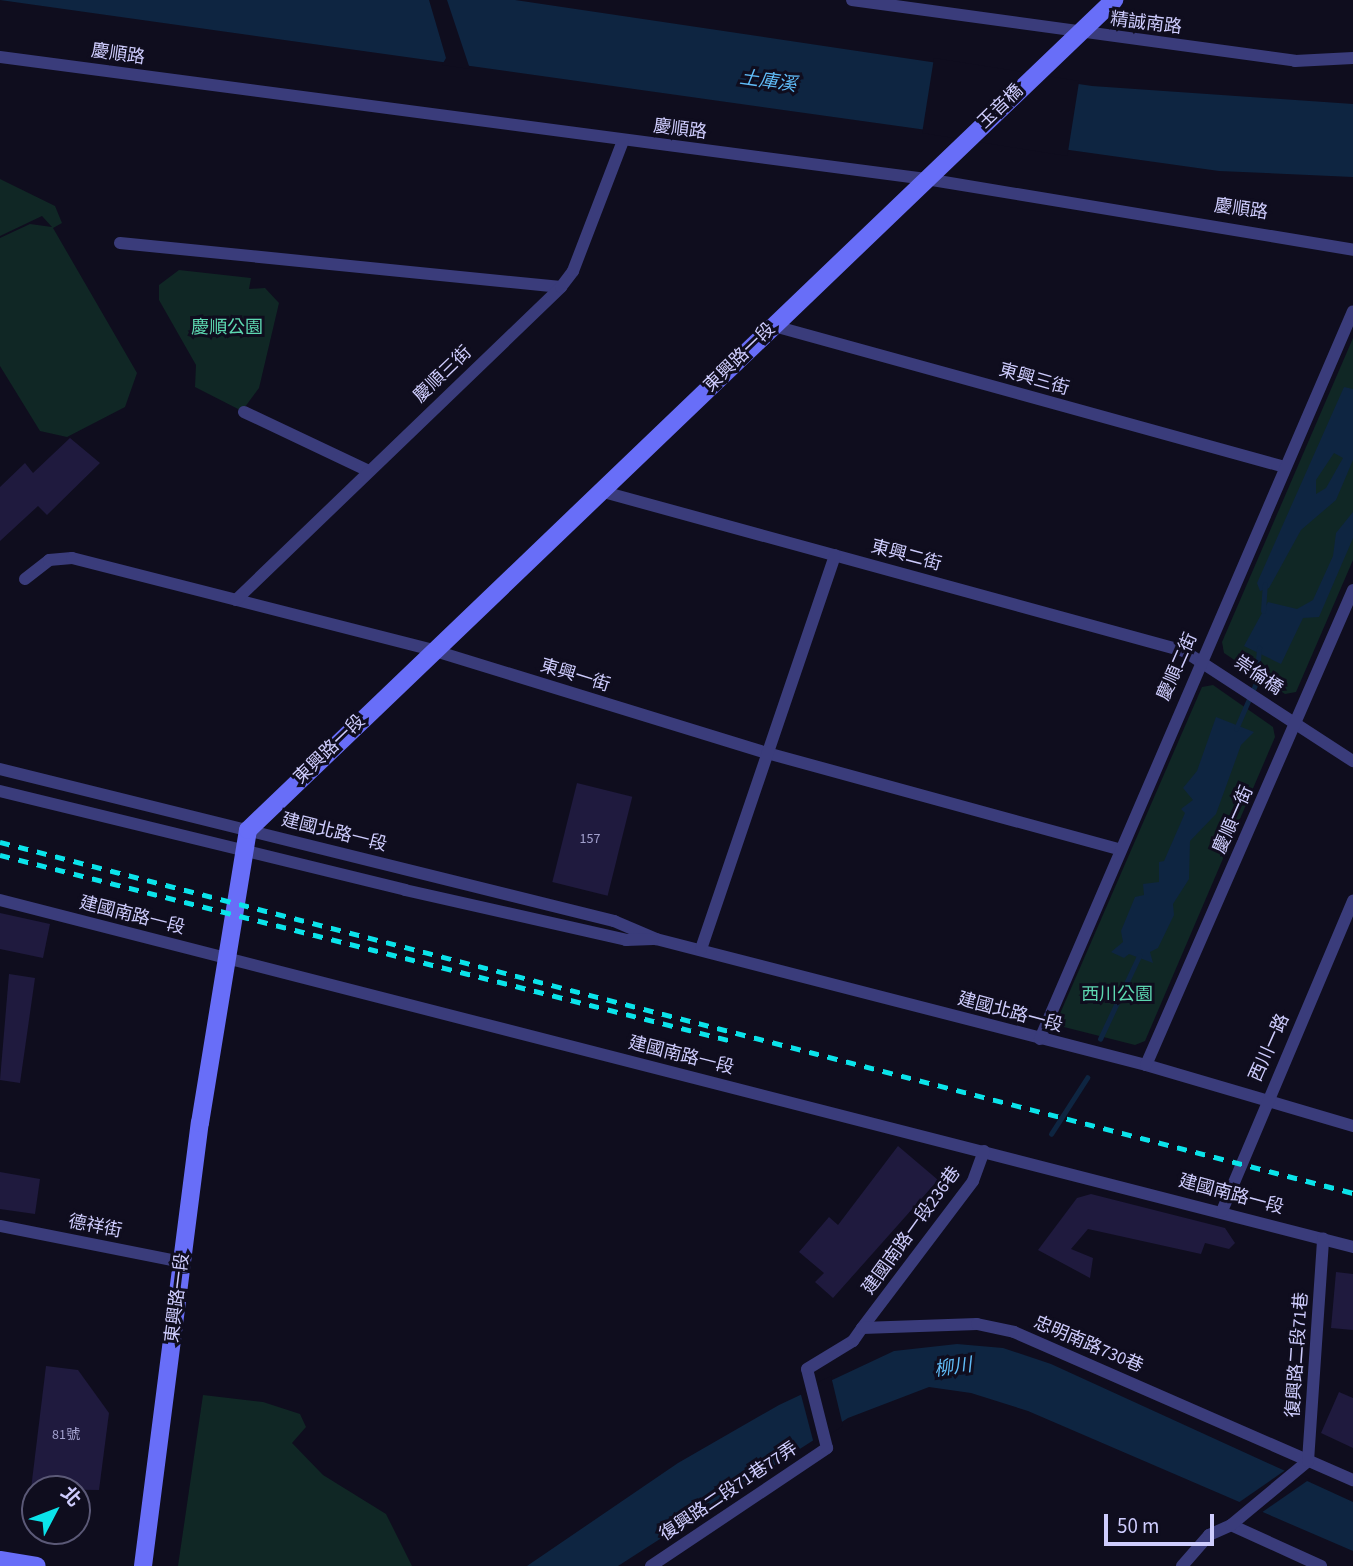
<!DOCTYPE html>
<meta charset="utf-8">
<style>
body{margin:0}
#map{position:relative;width:1353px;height:1566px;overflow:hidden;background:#0f0d1e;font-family:"Source Sans 3","Noto Sans TC",sans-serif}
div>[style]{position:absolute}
.green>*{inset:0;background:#102725}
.water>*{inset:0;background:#0e2541}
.pier>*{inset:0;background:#0f0d1e;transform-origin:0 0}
.stream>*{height:4.5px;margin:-2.25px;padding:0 2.25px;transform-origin:2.25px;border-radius:2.25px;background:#0e2541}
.building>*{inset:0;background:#1f1a3e;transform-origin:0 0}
.street>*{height:12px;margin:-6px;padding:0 6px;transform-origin:6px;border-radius:6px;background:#3a3c7b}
.secondary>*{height:18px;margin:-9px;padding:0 9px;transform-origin:9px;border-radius:9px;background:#686ef8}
.rail>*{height:4.5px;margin-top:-2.25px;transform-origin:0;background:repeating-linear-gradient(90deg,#0be3ea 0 10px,transparent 0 19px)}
span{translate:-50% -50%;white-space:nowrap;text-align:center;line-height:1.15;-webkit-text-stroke:6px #0f0d1e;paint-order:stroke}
.number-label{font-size:14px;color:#a2a0cd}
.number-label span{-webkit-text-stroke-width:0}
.street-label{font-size:18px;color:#ceccfd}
.park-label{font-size:18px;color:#5dd8b1}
.water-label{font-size:19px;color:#60bcf7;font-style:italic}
.north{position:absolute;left:21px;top:1475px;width:70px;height:70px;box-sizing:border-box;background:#0f0d1e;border:2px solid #5b5977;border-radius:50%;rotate:48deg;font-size:19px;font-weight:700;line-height:28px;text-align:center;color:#ceccfd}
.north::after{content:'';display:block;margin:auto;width:24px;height:32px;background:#0be3ea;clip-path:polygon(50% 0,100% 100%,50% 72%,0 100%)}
.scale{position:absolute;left:1104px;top:1514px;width:110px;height:32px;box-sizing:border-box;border:4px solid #ceccfd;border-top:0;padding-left:9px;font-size:21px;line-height:24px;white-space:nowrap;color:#ceccfd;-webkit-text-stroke:5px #0f0d1e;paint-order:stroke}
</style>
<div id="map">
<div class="green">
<i style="clip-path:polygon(0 179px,55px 206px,62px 223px,53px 228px,137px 373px,125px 407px,67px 437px,40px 431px,0 366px,0 238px,30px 224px,52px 227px,42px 216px,0 236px)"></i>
<i style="clip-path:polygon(179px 270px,251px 278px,249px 289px,265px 288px,279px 303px,259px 388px,242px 411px,195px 387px,196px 365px,159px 300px,159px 285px)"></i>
<i style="clip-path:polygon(1353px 338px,1353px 560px,1296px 692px,1285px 694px,1224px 653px,1222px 642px)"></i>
<i style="clip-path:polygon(1213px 685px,1273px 727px,1275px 737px,1145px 1041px,1135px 1045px,1064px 1027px,1059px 1016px,1202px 687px)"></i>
<i style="clip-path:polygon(203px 1395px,263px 1402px,300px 1414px,306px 1427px,292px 1443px,323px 1475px,386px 1514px,412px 1566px,178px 1566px)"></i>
</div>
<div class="water">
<i style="clip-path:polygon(0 0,515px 0,1092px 86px,1353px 104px,1353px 177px,1219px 171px)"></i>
<i style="clip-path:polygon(evenodd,1344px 387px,1353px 389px,1353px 460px,1336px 500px,1301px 530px,1269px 588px,1260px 591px,1257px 583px,1344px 387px,1334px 453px,1343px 458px,1326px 488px,1316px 494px,1316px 480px,1334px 453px)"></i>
<i style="clip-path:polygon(1353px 512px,1353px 538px,1319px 617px,1303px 618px,1281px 664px,1244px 646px,1268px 602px,1297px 609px,1313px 600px,1333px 556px,1336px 533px)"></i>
<i style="clip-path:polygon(1216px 717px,1254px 732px,1241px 745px,1216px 814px,1190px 841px,1189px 879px,1173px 904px,1174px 915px,1158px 948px,1150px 952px,1153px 963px,1129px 954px,1124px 958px,1111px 952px,1123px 942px,1121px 931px,1135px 897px,1144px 895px,1143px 884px,1159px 882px,1159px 862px,1164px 861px,1185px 813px,1181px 809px,1193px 800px,1183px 788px,1197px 771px)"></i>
<i style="clip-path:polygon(957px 1344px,1003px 1348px,1051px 1364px,1353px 1502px,1353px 1551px,1028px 1411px,971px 1393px,929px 1387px,848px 1418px,618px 1566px,527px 1566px,678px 1463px,779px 1405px,894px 1351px)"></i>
</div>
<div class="pier">
<i style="clip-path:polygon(429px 0,447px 0,470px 69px,442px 65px,446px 58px)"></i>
<i style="left:934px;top:58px;width:147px;height:76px;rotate:9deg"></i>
<i style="clip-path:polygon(831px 1376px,843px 1426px,814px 1444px,800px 1391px)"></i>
<i style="clip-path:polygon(1287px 1469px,1310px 1479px,1261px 1513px,1238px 1503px)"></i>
</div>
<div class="stream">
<i style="left:1263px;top:611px;width:26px;rotate:-86deg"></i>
<i style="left:1236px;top:729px;width:50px;rotate:-66.5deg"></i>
<i style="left:1256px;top:683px;width:35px;rotate:-85deg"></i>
<i style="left:1100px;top:1039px;width:92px;rotate:-64.8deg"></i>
<i style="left:1051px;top:1134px;width:67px;rotate:-57.3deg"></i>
</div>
<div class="building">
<i style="clip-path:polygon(70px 438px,100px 463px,47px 515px,38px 506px,0 541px,0 487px,25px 463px,33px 473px)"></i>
<i style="left:577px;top:783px;width:57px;height:102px;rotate:14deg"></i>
<i style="clip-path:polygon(0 913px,50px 924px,43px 958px,0 949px)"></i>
<i style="clip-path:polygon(9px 974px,35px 978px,20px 1083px,0 1080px)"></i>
<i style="clip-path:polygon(898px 1146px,938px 1180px,833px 1298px,815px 1282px,824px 1273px,799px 1252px,829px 1217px,838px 1225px)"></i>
<i style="clip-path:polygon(0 1172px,40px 1179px,35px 1214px,0 1209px)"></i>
<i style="clip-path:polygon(1091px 1194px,1225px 1228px,1235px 1243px,1229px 1249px,1205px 1243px,1201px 1254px,1088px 1229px,1071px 1249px,1093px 1258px,1090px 1278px,1038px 1250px,1077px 1198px)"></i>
<i style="clip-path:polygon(1336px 1272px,1353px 1274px,1353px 1330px,1331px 1328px)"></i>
<i style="clip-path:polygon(46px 1366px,78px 1370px,109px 1413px,99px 1490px,31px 1489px)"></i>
<i style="clip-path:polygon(1339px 1392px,1353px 1398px,1353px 1448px,1321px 1433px)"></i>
</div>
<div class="street">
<i style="left:852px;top:0;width:447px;rotate:7.8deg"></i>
<i style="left:1295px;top:61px;width:58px;rotate:-3deg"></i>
<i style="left:0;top:57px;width:934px;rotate:7.51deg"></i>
<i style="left:926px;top:179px;width:433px;rotate:9.4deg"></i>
<i style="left:120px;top:243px;width:443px;rotate:5.7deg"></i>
<i style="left:774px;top:326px;width:530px;rotate:15.43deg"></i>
<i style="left:244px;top:412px;width:138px;rotate:25.3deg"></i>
<i style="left:600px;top:491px;width:606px;rotate:15.32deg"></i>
<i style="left:1184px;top:651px;width:202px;rotate:33.1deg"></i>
<i style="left:25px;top:579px;width:31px;rotate:-38deg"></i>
<i style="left:49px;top:560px;width:23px;rotate:-5deg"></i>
<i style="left:72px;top:558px;width:372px;rotate:14.3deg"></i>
<i style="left:432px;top:650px;width:350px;rotate:17.1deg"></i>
<i style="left:767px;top:753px;width:365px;rotate:15.3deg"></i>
<i style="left:236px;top:600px;width:451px;rotate:-43.9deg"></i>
<i style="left:561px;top:287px;width:20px;rotate:-53deg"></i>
<i style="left:573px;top:271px;width:139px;rotate:-69deg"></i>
<i style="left:0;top:769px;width:633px;rotate:13.9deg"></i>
<i style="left:614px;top:921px;width:46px;rotate:23.2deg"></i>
<i style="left:656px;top:939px;width:506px;rotate:14.42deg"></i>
<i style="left:1146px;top:1065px;width:216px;rotate:16.4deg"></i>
<i style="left:0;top:791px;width:417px;rotate:13.7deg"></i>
<i style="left:405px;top:890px;width:227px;rotate:12.7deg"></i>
<i style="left:626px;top:940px;width:27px;rotate:-2deg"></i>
<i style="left:0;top:900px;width:1397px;rotate:14.38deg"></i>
<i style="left:701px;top:949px;width:416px;rotate:-71.2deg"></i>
<i style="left:1040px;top:1039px;width:792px;rotate:-66.73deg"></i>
<i style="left:1146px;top:1065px;width:518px;rotate:-66.45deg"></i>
<i style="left:1222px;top:1211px;width:337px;rotate:-67.1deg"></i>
<i style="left:0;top:1226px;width:186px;rotate:11.2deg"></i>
<i style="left:862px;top:1328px;width:184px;rotate:-52.9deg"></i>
<i style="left:973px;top:1181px;width:32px;rotate:-70deg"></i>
<i style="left:1231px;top:1525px;width:99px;rotate:24.5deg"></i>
<i style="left:651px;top:1566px;width:212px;rotate:-33.8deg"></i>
<i style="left:827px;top:1448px;width:81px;rotate:-104.2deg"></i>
<i style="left:807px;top:1369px;width:54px;rotate:-31.3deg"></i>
<i style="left:853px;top:1341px;width:16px;rotate:-55deg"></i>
<i style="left:862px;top:1328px;width:115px;rotate:-2deg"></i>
<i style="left:977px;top:1324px;width:38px;rotate:12deg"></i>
<i style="left:1014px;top:1332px;width:370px;rotate:23.6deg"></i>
<i style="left:1182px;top:1566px;width:41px;rotate:-48.9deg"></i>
<i style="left:1209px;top:1535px;width:24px;rotate:-24deg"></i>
<i style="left:1231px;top:1525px;width:100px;rotate:-39.7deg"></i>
<i style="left:1308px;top:1461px;width:223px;rotate:-86.1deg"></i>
</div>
<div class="secondary">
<i style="left:0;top:1560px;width:37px;rotate:9deg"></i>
<i style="left:143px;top:1566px;width:447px;rotate:-82.7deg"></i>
<i style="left:200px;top:1123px;width:297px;rotate:-80.7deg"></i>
<i style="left:248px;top:830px;width:1200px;rotate:-43.78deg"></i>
</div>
<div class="rail">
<i style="left:0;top:842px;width:1398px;rotate:14.54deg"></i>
<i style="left:0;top:855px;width:759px;rotate:14.26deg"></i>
</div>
<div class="number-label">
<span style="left:590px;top:839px">157</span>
<span style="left:66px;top:1435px">81號</span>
</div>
<div class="street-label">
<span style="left:1146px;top:24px;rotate:7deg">精誠南路</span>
<span style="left:118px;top:55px;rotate:8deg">慶順路</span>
<span style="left:1001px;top:107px;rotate:-44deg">玉音橋</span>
<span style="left:680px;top:130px;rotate:7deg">慶順路</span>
<span style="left:1241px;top:210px;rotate:8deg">慶順路</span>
<span style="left:740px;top:358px;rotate:-44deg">東興路一段</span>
<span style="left:443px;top:375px;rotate:-44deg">慶順三街</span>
<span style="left:1034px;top:380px;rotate:16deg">東興三街</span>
<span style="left:906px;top:556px;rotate:15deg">東興二街</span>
<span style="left:1178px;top:667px;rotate:-66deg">慶順二街</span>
<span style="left:575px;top:676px;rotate:17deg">東興一街</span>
<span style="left:1258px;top:676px;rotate:34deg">崇倫橋</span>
<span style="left:330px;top:750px;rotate:-44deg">東興路一段</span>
<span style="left:1234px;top:820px;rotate:-66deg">慶順一街</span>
<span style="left:334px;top:833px;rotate:14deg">建國北路一段</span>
<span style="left:132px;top:916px;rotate:14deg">建國南路一段</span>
<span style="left:1010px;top:1013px;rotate:15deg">建國北路一段</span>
<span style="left:1270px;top:1048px;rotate:-66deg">西川一路</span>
<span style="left:681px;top:1056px;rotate:14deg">建國南路一段</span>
<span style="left:1231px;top:1195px;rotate:15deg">建國南路一段</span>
<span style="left:95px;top:1227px;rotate:11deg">德祥街</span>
<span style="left:912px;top:1231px;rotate:-54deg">建國南路一段236巷</span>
<span style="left:178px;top:1298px;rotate:-83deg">東興路一段</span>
<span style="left:1088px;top:1345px;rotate:23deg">忠明南路730巷</span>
<span style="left:1298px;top:1355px;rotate:-86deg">復興路二段71巷</span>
<span style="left:729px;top:1492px;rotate:-34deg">復興路二段71巷77弄</span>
</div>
<div class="park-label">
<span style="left:227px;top:328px">慶順公園</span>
<span style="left:1117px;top:995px">西川公園</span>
</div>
<div class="water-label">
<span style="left:768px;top:82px;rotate:8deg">土庫溪</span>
<span style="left:953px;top:1368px;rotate:-8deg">柳川</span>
</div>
<div class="north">北</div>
<div class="scale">50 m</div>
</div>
